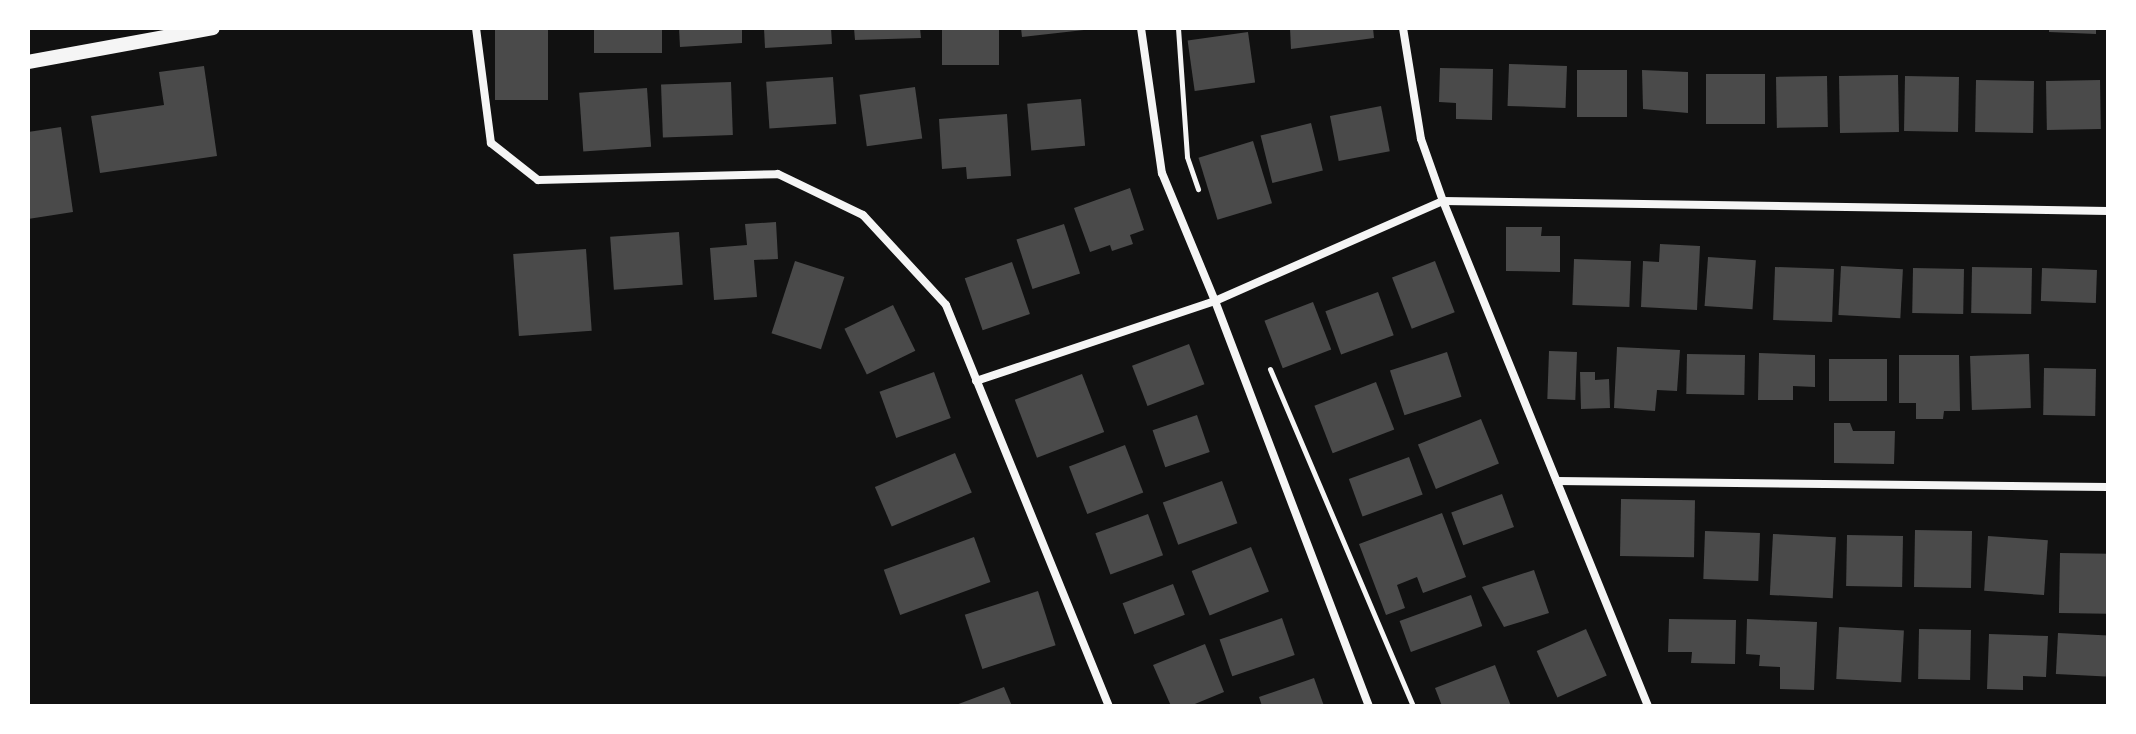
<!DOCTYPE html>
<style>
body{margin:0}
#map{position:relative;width:2136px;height:734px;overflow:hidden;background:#111;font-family:Spectral,serif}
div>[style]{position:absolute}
.building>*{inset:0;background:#4a4a4a;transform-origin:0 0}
.path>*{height:5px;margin:-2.5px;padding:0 2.5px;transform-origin:2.5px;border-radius:2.5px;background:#f5f5f5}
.minor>*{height:8px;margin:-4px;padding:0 4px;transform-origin:4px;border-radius:4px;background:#f5f5f5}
.tertiary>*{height:14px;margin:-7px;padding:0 7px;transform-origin:7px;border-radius:7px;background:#f5f5f5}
span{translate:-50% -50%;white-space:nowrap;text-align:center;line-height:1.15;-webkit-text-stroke:8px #fff;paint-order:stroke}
.frame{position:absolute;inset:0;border:30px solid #fff;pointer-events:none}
</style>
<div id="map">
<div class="building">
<i style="left:495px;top:28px;width:53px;height:72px"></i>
<i style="left:594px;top:28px;width:68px;height:25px"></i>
<i style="clip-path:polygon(679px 28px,742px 28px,742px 43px,680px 47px)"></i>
<i style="clip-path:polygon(764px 28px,831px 28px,832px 44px,765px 48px)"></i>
<i style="clip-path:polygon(854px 28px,920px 28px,921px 38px,855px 40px)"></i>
<i style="left:942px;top:28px;width:57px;height:37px"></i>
<i style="clip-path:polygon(1021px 28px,1084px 28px,1084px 30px,1022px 37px)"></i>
<i style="clip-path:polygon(1290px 28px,1373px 28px,1374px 38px,1291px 49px)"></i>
<i style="clip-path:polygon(2049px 28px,2096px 28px,2096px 34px,2049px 32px)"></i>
<i style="left:1248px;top:32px;width:51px;height:61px;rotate:82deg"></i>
<i style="left:1509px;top:64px;width:58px;height:42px;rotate:2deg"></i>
<i style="clip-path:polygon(204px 66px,217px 156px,100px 173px,91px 116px,164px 105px,159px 72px)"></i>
<i style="clip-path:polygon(1440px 68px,1493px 69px,1492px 120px,1456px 119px,1456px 103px,1439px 102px)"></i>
<i style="left:1577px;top:70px;width:50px;height:47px"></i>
<i style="clip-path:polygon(1642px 70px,1688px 72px,1688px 113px,1643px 109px)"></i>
<i style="left:1706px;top:74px;width:59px;height:50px"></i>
<i style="left:1898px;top:75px;width:57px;height:59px;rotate:89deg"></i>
<i style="left:1827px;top:76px;width:51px;height:51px;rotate:89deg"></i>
<i style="left:1905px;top:76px;width:54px;height:55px;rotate:1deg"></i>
<i style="left:833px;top:77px;width:47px;height:67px;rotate:86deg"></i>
<i style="left:1976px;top:80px;width:58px;height:52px;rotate:1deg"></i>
<i style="left:2100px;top:80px;width:49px;height:54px;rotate:89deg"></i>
<i style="left:731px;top:82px;width:53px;height:70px;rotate:88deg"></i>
<i style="left:915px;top:87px;width:52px;height:56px;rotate:82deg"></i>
<i style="left:647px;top:88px;width:59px;height:68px;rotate:86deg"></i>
<i style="left:1081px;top:99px;width:47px;height:54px;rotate:85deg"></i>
<i style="left:1381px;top:106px;width:46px;height:52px;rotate:79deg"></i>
<i style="clip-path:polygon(1007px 114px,1011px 176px,967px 179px,966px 167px,942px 169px,939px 119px)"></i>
<i style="left:1311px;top:123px;width:49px;height:52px;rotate:76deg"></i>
<i style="clip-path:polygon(61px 127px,73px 212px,28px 219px,28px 132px)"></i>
<i style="left:1253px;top:141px;width:65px;height:57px;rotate:73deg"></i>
<i style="clip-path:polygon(1130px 188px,1144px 230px,1130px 235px,1133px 244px,1112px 251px,1110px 245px,1090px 252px,1074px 208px)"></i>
<i style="clip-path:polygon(776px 222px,778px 259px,754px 260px,757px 297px,714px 300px,710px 248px,747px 245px,745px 224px)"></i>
<i style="left:1064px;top:224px;width:52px;height:50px;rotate:72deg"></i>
<i style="clip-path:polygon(1506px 227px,1542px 227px,1541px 236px,1560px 236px,1560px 272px,1506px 271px)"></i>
<i style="left:679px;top:232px;width:53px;height:69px;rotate:86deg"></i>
<i style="clip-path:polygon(1660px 244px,1700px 246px,1697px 310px,1641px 307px,1643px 261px,1659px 262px)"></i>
<i style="left:586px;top:249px;width:82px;height:73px;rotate:86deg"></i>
<i style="left:1708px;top:257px;width:48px;height:49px;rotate:4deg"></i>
<i style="left:1574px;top:259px;width:57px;height:46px;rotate:2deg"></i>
<i style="left:795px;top:261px;width:52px;height:76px;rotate:18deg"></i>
<i style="left:1435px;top:261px;width:55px;height:46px;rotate:69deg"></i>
<i style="left:1012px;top:262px;width:55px;height:50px;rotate:71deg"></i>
<i style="left:1841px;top:266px;width:62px;height:49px;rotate:3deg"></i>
<i style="left:1775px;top:267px;width:59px;height:53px;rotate:2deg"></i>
<i style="left:1972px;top:267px;width:60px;height:46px;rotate:1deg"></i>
<i style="left:1913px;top:268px;width:51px;height:45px;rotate:1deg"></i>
<i style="left:2042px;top:268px;width:55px;height:33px;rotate:2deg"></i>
<i style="left:1378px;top:292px;width:46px;height:56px;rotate:70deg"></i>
<i style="left:1313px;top:302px;width:51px;height:52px;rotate:69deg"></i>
<i style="left:893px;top:305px;width:51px;height:54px;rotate:64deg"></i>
<i style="left:1189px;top:344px;width:43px;height:61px;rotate:69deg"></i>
<i style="clip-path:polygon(1617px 347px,1680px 350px,1677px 391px,1657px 390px,1655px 411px,1614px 408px)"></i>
<i style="left:1549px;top:351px;width:28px;height:48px;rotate:2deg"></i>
<i style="left:1447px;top:352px;width:47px;height:60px;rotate:72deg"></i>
<i style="clip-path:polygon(1759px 353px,1815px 355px,1815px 387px,1793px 386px,1793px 400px,1758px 400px)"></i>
<i style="left:1687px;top:354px;width:58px;height:40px;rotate:1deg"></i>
<i style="left:2029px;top:354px;width:54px;height:59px;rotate:88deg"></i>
<i style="clip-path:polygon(1899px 355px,1959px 355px,1960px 411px,1944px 411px,1943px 419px,1916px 419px,1916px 403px,1899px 403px)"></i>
<i style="left:1887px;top:359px;width:42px;height:58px;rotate:90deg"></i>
<i style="left:2044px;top:368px;width:52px;height:47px;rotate:1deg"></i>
<i style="left:934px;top:372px;width:49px;height:58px;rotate:70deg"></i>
<i style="clip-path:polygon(1580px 372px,1595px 372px,1595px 380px,1609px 379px,1610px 408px,1581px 409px)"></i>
<i style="left:1082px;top:374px;width:62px;height:72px;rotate:69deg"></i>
<i style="left:1376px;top:382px;width:51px;height:66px;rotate:69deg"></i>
<i style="left:1197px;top:415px;width:39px;height:47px;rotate:71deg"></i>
<i style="left:1481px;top:419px;width:48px;height:68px;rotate:68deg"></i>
<i style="clip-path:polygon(1834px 423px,1850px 423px,1853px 431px,1895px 431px,1894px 464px,1834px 463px)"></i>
<i style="left:1125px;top:445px;width:51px;height:60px;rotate:69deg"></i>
<i style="left:955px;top:453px;width:43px;height:87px;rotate:67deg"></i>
<i style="left:1409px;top:457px;width:40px;height:64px;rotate:70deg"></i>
<i style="left:1222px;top:481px;width:45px;height:63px;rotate:70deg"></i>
<i style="left:1502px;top:494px;width:35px;height:54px;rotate:70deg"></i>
<i style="left:1621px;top:499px;width:74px;height:57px;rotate:1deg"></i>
<i style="clip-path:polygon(1442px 513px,1466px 577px,1423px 593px,1417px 577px,1397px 585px,1405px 608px,1386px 615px,1359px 544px)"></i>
<i style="left:1148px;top:514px;width:44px;height:56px;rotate:70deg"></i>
<i style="left:1915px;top:530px;width:57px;height:57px;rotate:1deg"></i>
<i style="left:1705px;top:531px;width:55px;height:48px;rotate:2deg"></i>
<i style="left:1773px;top:534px;width:63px;height:61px;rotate:3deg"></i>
<i style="left:1847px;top:535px;width:56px;height:51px;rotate:1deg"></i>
<i style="left:1988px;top:536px;width:60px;height:55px;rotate:4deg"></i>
<i style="left:974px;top:537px;width:48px;height:96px;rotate:70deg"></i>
<i style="left:1251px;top:547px;width:48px;height:64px;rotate:68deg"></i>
<i style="left:2060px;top:553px;width:48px;height:60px;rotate:1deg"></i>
<i style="clip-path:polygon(1534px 570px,1549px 613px,1504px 627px,1482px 587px)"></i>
<i style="left:1173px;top:584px;width:33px;height:54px;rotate:69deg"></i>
<i style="left:1038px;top:591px;width:57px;height:77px;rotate:72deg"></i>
<i style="left:1471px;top:595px;width:33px;height:76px;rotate:70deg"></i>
<i style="left:1282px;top:618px;width:39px;height:66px;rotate:71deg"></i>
<i style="clip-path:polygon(1669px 619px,1736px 620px,1735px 664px,1691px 663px,1692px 652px,1668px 652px)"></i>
<i style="clip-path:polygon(1747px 619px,1817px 622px,1814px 690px,1780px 689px,1780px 667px,1759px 666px,1760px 655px,1746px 654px)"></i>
<i style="left:1839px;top:627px;width:65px;height:52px;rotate:3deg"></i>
<i style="left:1586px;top:629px;width:51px;height:54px;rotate:66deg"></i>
<i style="left:1919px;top:629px;width:52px;height:50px;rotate:1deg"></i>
<i style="left:2058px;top:633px;width:50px;height:41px;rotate:3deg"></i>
<i style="clip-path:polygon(1989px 634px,2048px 636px,2046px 677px,2023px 676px,2023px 690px,1987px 689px)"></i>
<i style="clip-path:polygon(1205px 644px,1224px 692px,1190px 706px,1171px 706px,1153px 665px)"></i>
<i style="clip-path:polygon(1495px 665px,1511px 706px,1442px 706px,1435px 688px)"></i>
<i style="clip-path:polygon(1314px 678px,1324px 706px,1262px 706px,1259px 697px)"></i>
<i style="clip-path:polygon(1004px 687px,1012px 706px,953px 706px)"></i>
</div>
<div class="path">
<i style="left:1178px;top:28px;width:129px;rotate:86deg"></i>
<i style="left:1187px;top:157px;width:34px;rotate:71deg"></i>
<i style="left:1270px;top:369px;width:366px;rotate:67deg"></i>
</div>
<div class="minor">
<i style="left:476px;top:28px;width:116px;rotate:82.6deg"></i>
<i style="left:491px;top:143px;width:60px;rotate:38.2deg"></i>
<i style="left:538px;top:180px;width:240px;rotate:-1.4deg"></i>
<i style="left:778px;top:174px;width:94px;rotate:25.8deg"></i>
<i style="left:863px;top:215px;width:122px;rotate:47.3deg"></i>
<i style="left:946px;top:305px;width:433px;rotate:67.9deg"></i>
<i style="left:1141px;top:28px;width:147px;rotate:81.8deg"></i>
<i style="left:1162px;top:173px;width:139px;rotate:67.5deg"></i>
<i style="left:1215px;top:301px;width:433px;rotate:69.2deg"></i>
<i style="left:1403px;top:28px;width:112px;rotate:80.8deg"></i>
<i style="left:1421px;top:139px;width:66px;rotate:70.5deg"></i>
<i style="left:1443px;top:201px;width:545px;rotate:67.91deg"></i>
<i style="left:976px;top:381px;width:252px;rotate:-18.5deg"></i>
<i style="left:1215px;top:301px;width:249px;rotate:-23.7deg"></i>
<i style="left:1443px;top:201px;width:665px;rotate:0.86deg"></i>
<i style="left:1557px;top:481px;width:551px;rotate:0.62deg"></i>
</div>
<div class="tertiary">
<i style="left:28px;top:62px;width:188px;rotate:-10.4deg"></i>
</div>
<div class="frame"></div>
</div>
